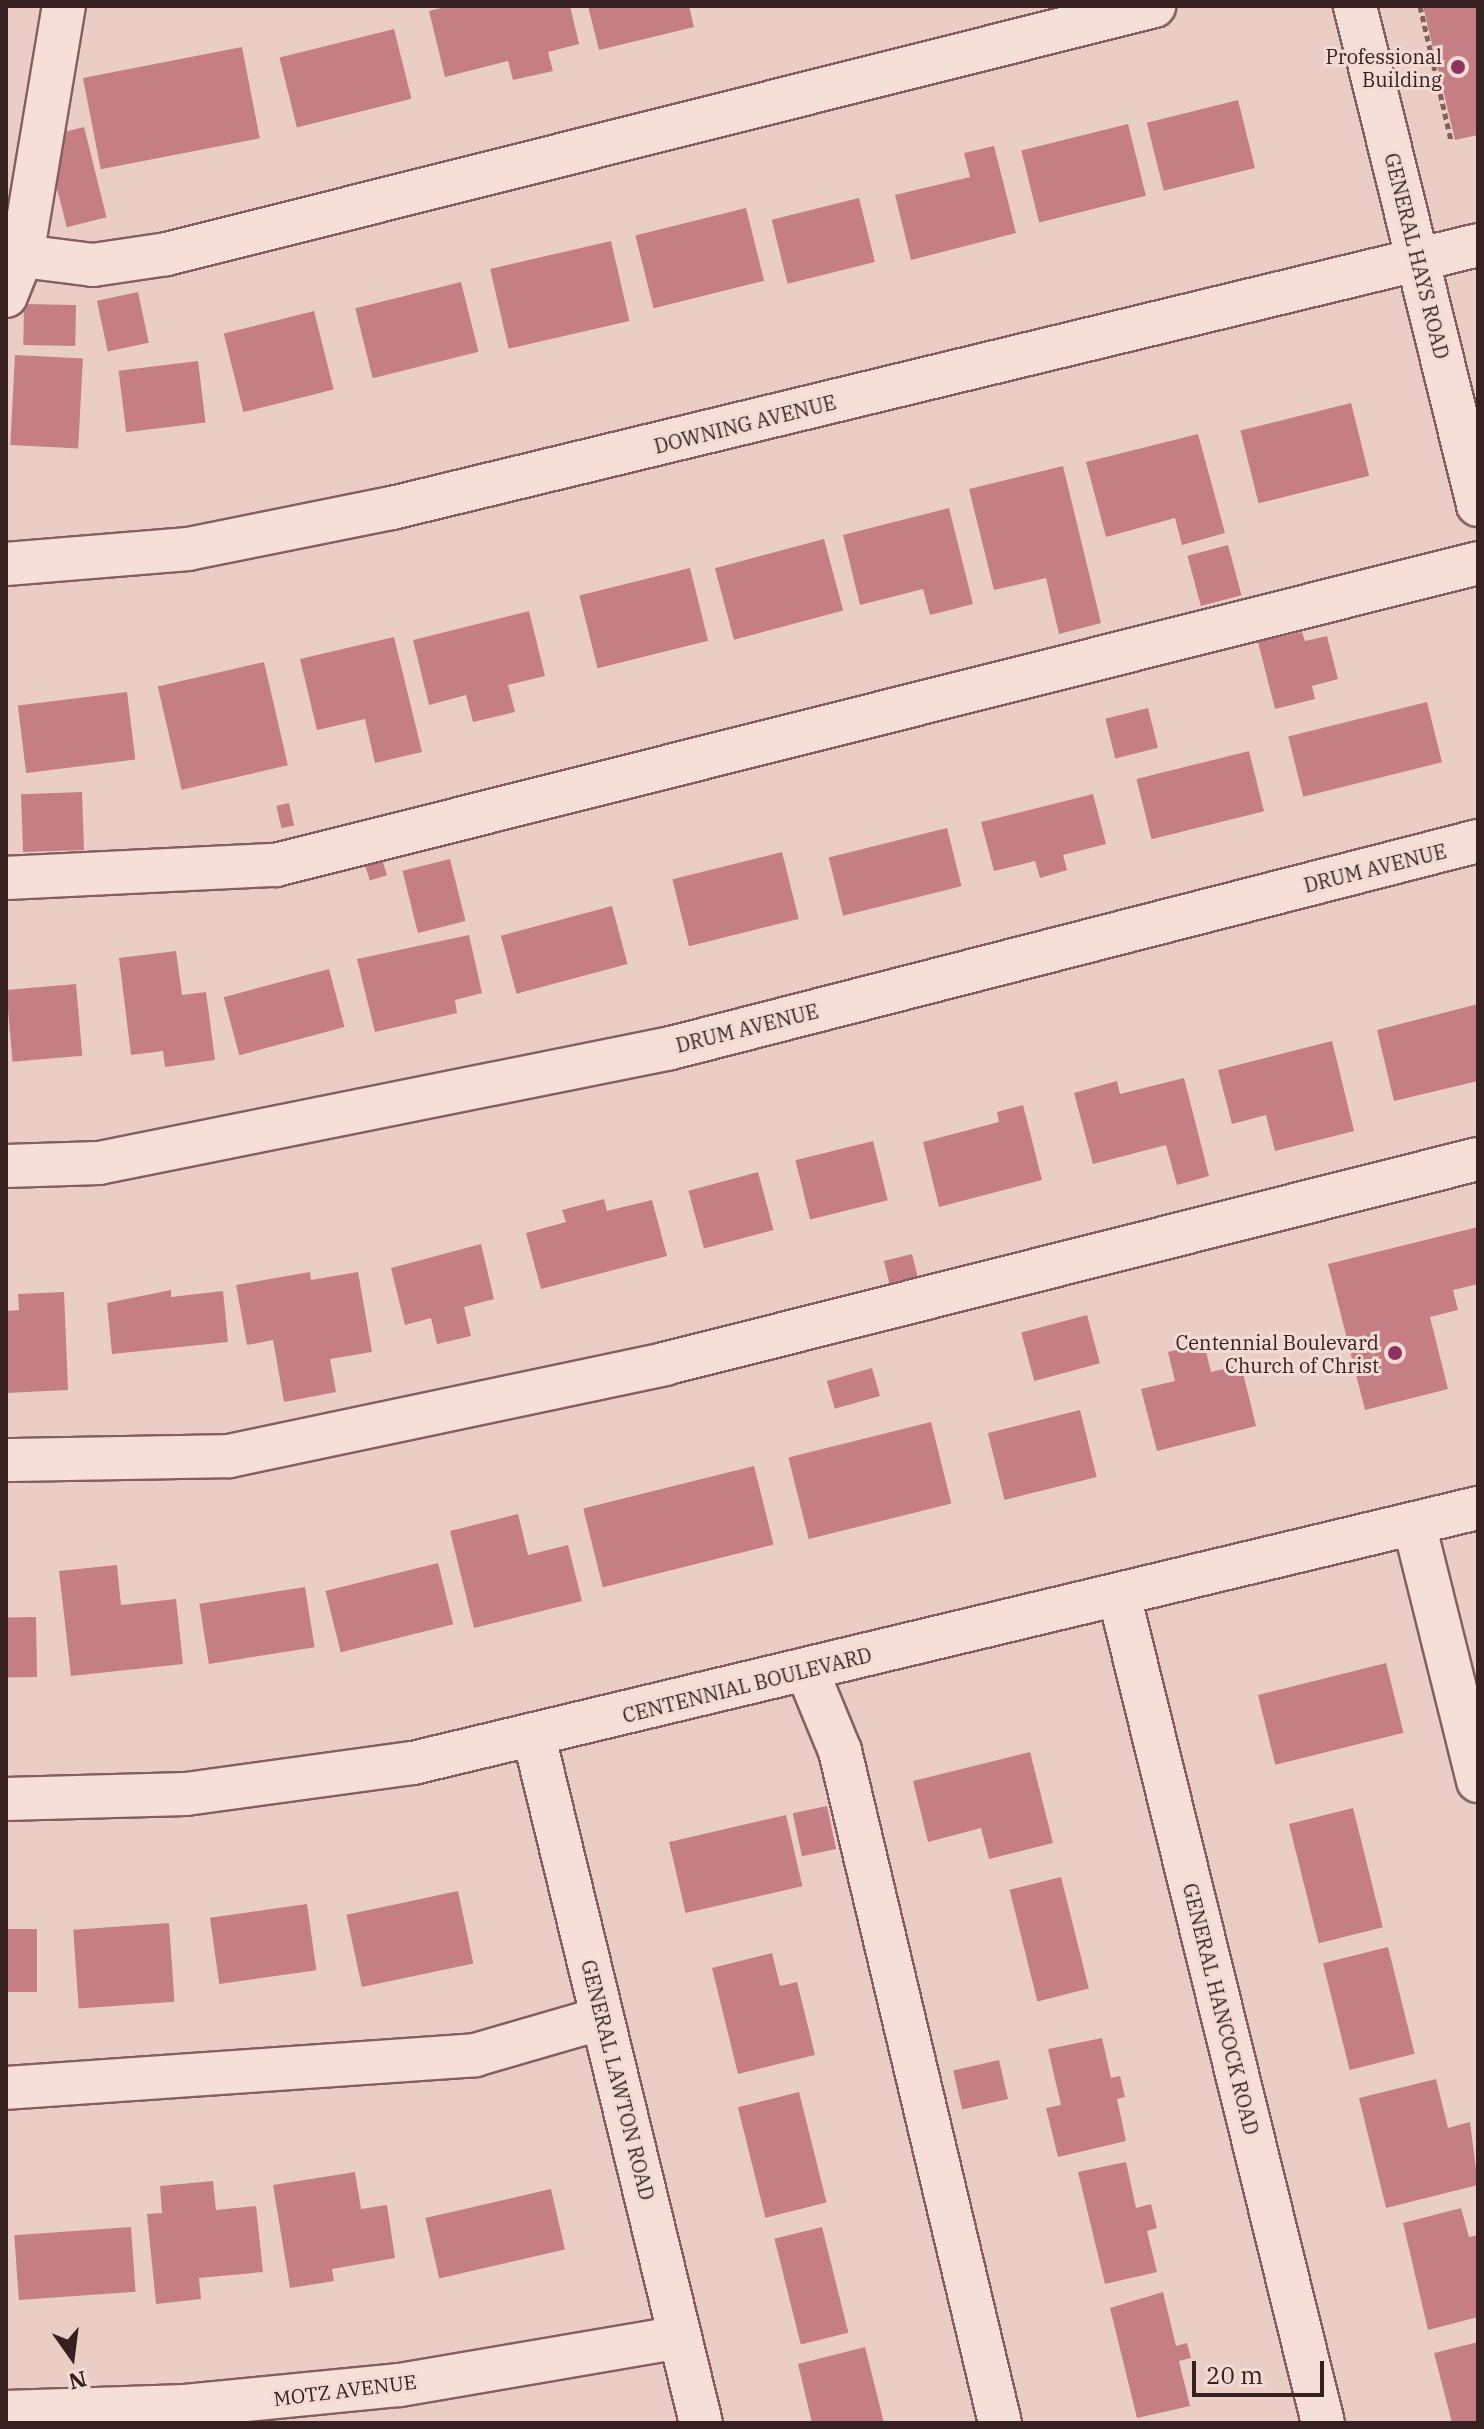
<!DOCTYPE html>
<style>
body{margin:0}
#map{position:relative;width:1484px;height:2429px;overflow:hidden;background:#eacec6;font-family:"IBM Plex Serif",serif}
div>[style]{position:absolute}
.building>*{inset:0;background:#c57f84;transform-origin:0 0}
.path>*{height:5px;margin-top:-2.5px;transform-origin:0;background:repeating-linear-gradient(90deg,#845f5d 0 6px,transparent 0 10px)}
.roads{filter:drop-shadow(2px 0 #845f5d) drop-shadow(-2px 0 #845f5d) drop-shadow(0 2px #845f5d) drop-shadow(0 -2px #845f5d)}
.minor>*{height:42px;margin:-21px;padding:0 21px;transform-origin:21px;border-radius:21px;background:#f6dfd8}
.dots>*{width:22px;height:22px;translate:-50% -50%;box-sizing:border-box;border:4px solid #f2dbd5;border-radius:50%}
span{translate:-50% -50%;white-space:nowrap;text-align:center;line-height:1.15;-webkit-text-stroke:6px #f2dbd5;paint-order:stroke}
.poi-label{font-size:20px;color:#362020}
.right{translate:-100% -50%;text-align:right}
.street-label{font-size:20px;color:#362020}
.frame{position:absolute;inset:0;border:8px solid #362020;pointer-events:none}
.north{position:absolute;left:32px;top:2317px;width:80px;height:80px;-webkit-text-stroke:6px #f2dbd5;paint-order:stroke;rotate:166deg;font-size:22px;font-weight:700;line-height:32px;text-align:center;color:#362020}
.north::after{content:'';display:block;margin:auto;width:28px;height:36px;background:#362020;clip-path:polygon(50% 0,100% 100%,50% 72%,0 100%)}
.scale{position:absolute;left:1192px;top:2361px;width:132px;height:36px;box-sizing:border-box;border:4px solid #362020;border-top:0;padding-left:10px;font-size:24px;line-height:28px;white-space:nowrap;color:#362020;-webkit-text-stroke:6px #f2dbd5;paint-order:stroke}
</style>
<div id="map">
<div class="building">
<i style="clip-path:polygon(449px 6px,570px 6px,579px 44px,548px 52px,553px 71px,513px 80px,508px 61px,445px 77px,429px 11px)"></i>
<i style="clip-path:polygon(588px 6px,689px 6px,694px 27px,599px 50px)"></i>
<i style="clip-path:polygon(1423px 6px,1478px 6px,1478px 135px,1455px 140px)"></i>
<i style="left:394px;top:29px;width:72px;height:118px;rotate:76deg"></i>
<i style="left:242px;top:47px;width:93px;height:162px;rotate:79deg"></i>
<i style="left:1238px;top:100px;width:70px;height:94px;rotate:76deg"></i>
<i style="left:1128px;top:124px;width:74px;height:110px;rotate:76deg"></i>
<i style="left:84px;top:127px;width:93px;height:41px;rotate:76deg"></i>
<i style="clip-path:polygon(994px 146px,1016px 233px,911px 260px,895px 195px,970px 177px,964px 153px)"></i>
<i style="left:859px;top:198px;width:66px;height:90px;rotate:76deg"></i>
<i style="left:746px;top:208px;width:75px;height:114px;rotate:76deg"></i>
<i style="left:611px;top:241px;width:82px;height:124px;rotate:77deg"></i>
<i style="left:461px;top:282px;width:72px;height:109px;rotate:76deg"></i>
<i style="left:138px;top:292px;width:52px;height:42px;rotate:78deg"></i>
<i style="left:24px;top:304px;width:52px;height:41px;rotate:1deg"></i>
<i style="left:314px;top:311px;width:81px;height:93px;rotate:76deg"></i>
<i style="left:15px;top:355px;width:68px;height:90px;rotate:3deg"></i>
<i style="left:198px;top:361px;width:62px;height:80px;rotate:83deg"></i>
<i style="left:1351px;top:403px;width:75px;height:114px;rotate:76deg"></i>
<i style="clip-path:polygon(1198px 434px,1225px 533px,1182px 545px,1175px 518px,1106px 537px,1086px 462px)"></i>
<i style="clip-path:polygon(1063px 466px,1101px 623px,1059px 634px,1046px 578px,994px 590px,969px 489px)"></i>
<i style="clip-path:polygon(949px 508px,973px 604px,930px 615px,923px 589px,860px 605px,843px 535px)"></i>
<i style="left:824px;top:539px;width:74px;height:113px;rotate:75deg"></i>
<i style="left:1228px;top:545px;width:52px;height:42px;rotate:75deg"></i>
<i style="left:690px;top:568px;width:75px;height:114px;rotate:76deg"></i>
<i style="clip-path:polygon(529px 611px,545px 676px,508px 685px,515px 712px,473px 722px,466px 695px,429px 705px,413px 640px)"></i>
<i style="clip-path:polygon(1302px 632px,1305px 641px,1327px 636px,1338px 679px,1312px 686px,1315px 699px,1275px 709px,1258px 642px)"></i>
<i style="clip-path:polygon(394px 637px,422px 752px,375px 763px,365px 719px,317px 730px,300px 659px)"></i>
<i style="left:264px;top:662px;width:106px;height:109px;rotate:77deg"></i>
<i style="left:127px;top:692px;width:68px;height:110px;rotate:83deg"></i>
<i style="left:1427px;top:702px;width:62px;height:143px;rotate:76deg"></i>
<i style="left:1148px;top:708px;width:41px;height:44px;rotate:76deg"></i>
<i style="left:1249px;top:751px;width:62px;height:116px;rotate:76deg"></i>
<i style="left:82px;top:792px;width:58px;height:61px;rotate:88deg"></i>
<i style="clip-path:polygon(1093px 794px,1106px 844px,1063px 855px,1067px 870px,1040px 878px,1035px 861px,994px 871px,981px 822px)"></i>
<i style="left:289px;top:803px;width:23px;height:13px;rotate:77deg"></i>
<i style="left:947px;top:828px;width:60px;height:122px;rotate:76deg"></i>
<i style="left:782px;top:852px;width:69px;height:113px;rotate:76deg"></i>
<i style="left:382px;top:859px;width:17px;height:18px;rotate:73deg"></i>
<i style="left:450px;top:859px;width:64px;height:49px;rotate:76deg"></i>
<i style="left:612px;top:906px;width:60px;height:115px;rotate:75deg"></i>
<i style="clip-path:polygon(469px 935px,482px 993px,455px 1000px,457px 1013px,375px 1032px,357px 959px)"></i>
<i style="clip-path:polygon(176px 951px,182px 995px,206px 992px,215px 1060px,165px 1067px,163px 1051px,131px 1055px,119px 958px)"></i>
<i style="left:329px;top:969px;width:60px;height:109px;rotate:75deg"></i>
<i style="left:76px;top:984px;width:72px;height:70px;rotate:85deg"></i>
<i style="clip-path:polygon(1478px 1004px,1478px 1081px,1394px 1101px,1377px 1030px)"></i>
<i style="clip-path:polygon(1332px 1041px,1354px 1131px,1275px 1151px,1266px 1115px,1232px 1124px,1218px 1070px)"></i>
<i style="clip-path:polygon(1184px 1078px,1209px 1176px,1177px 1185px,1166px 1145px,1093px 1164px,1074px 1093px,1117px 1081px,1120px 1094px)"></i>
<i style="clip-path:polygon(1023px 1105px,1042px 1180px,939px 1207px,923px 1142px,999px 1122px,997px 1112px)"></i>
<i style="left:873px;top:1141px;width:61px;height:80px;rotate:76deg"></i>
<i style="left:758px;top:1172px;width:60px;height:72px;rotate:75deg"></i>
<i style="clip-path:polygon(604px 1199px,607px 1211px,652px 1200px,667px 1256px,541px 1289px,526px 1233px,566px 1222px,562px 1210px)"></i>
<i style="clip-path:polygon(1478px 1227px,1478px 1284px,1453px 1290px,1458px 1310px,1430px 1317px,1448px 1389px,1365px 1410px,1328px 1264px)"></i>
<i style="clip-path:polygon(481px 1244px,494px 1299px,464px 1307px,471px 1336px,437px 1344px,431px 1318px,405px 1325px,391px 1268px)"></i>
<i style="left:912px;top:1254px;width:33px;height:29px;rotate:76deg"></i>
<i style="clip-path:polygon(310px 1272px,311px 1280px,358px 1272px,372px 1352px,330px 1359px,336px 1392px,284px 1402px,273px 1340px,247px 1345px,236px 1285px)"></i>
<i style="clip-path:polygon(171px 1290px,171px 1297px,223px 1291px,228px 1342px,112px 1354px,107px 1303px)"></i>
<i style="clip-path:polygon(64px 1292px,68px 1390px,6px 1393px,6px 1311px,19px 1310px,18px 1294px)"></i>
<i style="left:1087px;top:1315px;width:50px;height:68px;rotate:75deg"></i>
<i style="clip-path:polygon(1204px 1343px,1211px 1372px,1241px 1365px,1256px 1426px,1157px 1451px,1141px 1389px,1175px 1381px,1168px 1352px)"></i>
<i style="left:872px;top:1368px;width:29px;height:47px;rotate:74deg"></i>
<i style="left:1080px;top:1410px;width:69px;height:95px;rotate:76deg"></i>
<i style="left:931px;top:1422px;width:84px;height:147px;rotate:76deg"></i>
<i style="left:754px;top:1466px;width:81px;height:176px;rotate:76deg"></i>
<i style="clip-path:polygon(518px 1514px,528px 1555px,568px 1545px,582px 1601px,474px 1628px,450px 1531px)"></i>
<i style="left:438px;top:1563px;width:63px;height:116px;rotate:76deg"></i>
<i style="clip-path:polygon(117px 1565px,121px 1605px,176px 1599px,183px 1664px,71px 1676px,59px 1571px)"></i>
<i style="left:305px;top:1587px;width:61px;height:107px;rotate:81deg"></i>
<i style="left:36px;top:1617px;width:60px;height:30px;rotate:89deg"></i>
<i style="left:1386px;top:1663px;width:72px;height:132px;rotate:76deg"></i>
<i style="clip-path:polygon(1030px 1752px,1053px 1843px,989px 1859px,981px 1828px,928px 1842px,913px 1781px)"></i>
<i style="left:827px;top:1806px;width:44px;height:35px;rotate:78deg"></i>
<i style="left:1353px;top:1808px;width:123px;height:66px;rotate:76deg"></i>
<i style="left:786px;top:1815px;width:73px;height:120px;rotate:77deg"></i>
<i style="left:1061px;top:1877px;width:115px;height:53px;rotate:76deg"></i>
<i style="left:458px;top:1891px;width:74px;height:114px;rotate:78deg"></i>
<i style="left:307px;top:1904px;width:67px;height:98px;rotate:82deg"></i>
<i style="left:169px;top:1923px;width:79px;height:96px;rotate:86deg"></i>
<i style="left:6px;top:1929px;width:31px;height:63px"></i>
<i style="left:1388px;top:1947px;width:110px;height:67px;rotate:76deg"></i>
<i style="clip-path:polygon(772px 1953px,780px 1986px,797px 1982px,815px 2055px,738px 2074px,712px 1968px)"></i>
<i style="clip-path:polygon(1102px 2038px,1111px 2078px,1120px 2076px,1125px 2097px,1117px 2099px,1126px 2141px,1058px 2157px,1046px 2108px,1061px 2105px,1048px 2049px)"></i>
<i style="left:999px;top:2060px;width:40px;height:47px;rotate:77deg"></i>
<i style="clip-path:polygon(1436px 2079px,1448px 2128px,1470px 2122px,1478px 2185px,1386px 2208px,1359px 2098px)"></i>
<i style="left:799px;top:2092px;width:114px;height:63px;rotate:76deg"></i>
<i style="clip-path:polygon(1126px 2162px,1136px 2208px,1151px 2204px,1157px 2228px,1147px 2231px,1157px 2272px,1105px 2284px,1078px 2172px)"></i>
<i style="clip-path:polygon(355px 2172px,361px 2209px,387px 2205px,395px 2258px,332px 2269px,334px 2281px,290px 2288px,273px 2185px)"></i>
<i style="clip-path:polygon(213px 2181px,216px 2210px,256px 2206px,263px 2272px,199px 2278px,201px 2299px,156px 2304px,147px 2214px,162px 2213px,160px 2186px)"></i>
<i style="left:551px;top:2189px;width:62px;height:129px;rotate:77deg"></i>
<i style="clip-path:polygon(1461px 2208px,1469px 2237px,1478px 2235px,1478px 2317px,1428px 2330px,1403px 2223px)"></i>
<i style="left:131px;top:2227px;width:65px;height:117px;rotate:86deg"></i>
<i style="left:822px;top:2227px;width:109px;height:49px;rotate:76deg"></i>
<i style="clip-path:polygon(1163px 2292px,1176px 2346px,1187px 2343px,1191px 2358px,1179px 2361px,1190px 2406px,1137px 2418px,1110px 2308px)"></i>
<i style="clip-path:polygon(1478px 2342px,1478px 2423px,1452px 2423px,1434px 2353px)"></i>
<i style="clip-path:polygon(865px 2347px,884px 2423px,812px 2423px,798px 2364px)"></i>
</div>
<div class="path">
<i style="left:1420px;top:6px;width:138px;rotate:77deg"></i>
</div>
<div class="roads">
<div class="minor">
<i style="left:1355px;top:6px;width:514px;rotate:76.15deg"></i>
<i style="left:22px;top:256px;width:72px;rotate:7.2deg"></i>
<i style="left:93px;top:265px;width:75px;rotate:-8.5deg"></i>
<i style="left:167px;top:254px;width:1018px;rotate:-14.1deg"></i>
<i style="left:6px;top:296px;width:43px;rotate:-68.2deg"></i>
<i style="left:22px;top:256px;width:254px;rotate:-80.5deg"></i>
<i style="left:6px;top:564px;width:183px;rotate:-4.7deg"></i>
<i style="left:188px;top:549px;width:208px;rotate:-11.4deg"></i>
<i style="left:392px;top:508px;width:1117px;rotate:-13.61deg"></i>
<i style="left:6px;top:878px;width:270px;rotate:-2.8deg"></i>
<i style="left:276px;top:865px;width:1239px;rotate:-14.1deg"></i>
<i style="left:6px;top:1166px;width:93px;rotate:-1.8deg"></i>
<i style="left:99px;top:1163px;width:583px;rotate:-11.37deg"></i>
<i style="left:671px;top:1048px;width:833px;rotate:-14.39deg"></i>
<i style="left:6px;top:1460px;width:223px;rotate:-1deg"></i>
<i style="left:229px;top:1456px;width:445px;rotate:-11.9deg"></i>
<i style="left:664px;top:1364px;width:839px;rotate:-14.14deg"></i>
<i style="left:1414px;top:1524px;width:265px;rotate:76deg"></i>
<i style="left:1119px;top:1595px;width:853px;rotate:76.16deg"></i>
<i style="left:807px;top:1671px;width:87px;rotate:67.6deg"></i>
<i style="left:840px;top:1751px;width:691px;rotate:76.61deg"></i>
<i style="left:534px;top:1737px;width:706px;rotate:76.32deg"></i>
<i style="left:6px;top:1799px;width:180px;rotate:-1.6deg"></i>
<i style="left:186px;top:1794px;width:229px;rotate:-7.8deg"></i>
<i style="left:413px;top:1763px;width:1095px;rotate:-13.47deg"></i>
<i style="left:6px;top:2088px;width:470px;rotate:-4deg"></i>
<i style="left:475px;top:2055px;width:132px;rotate:-16.2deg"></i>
<i style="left:6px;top:2412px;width:179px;rotate:-1.9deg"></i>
<i style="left:185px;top:2406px;width:216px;rotate:-5.6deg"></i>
<i style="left:400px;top:2385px;width:284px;rotate:-9.7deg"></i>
</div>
</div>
<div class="dots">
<i style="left:1458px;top:67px;background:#8e3260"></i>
<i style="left:1395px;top:1353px;background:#8e3260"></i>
</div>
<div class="poi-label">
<span class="right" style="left:1442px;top:68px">Professional<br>Building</span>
<span class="right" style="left:1379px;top:1354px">Centennial Boulevard<br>Church of Christ</span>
</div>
<div class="street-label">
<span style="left:1417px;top:256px;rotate:76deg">GENERAL HAYS ROAD</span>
<span style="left:745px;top:424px;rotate:-14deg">DOWNING AVENUE</span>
<span style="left:1375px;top:868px;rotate:-14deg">DRUM AVENUE</span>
<span style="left:747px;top:1028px;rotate:-14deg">DRUM AVENUE</span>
<span style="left:747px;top:1685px;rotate:-14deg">CENTENNIAL BOULEVARD</span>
<span style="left:1221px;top:2009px;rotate:76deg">GENERAL HANCOCK ROAD</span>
<span style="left:618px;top:2080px;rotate:76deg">GENERAL LAWTON ROAD</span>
<span style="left:345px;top:2390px;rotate:-7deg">MOTZ AVENUE</span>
</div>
<div class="frame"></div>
<div class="north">N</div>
<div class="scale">20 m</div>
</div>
